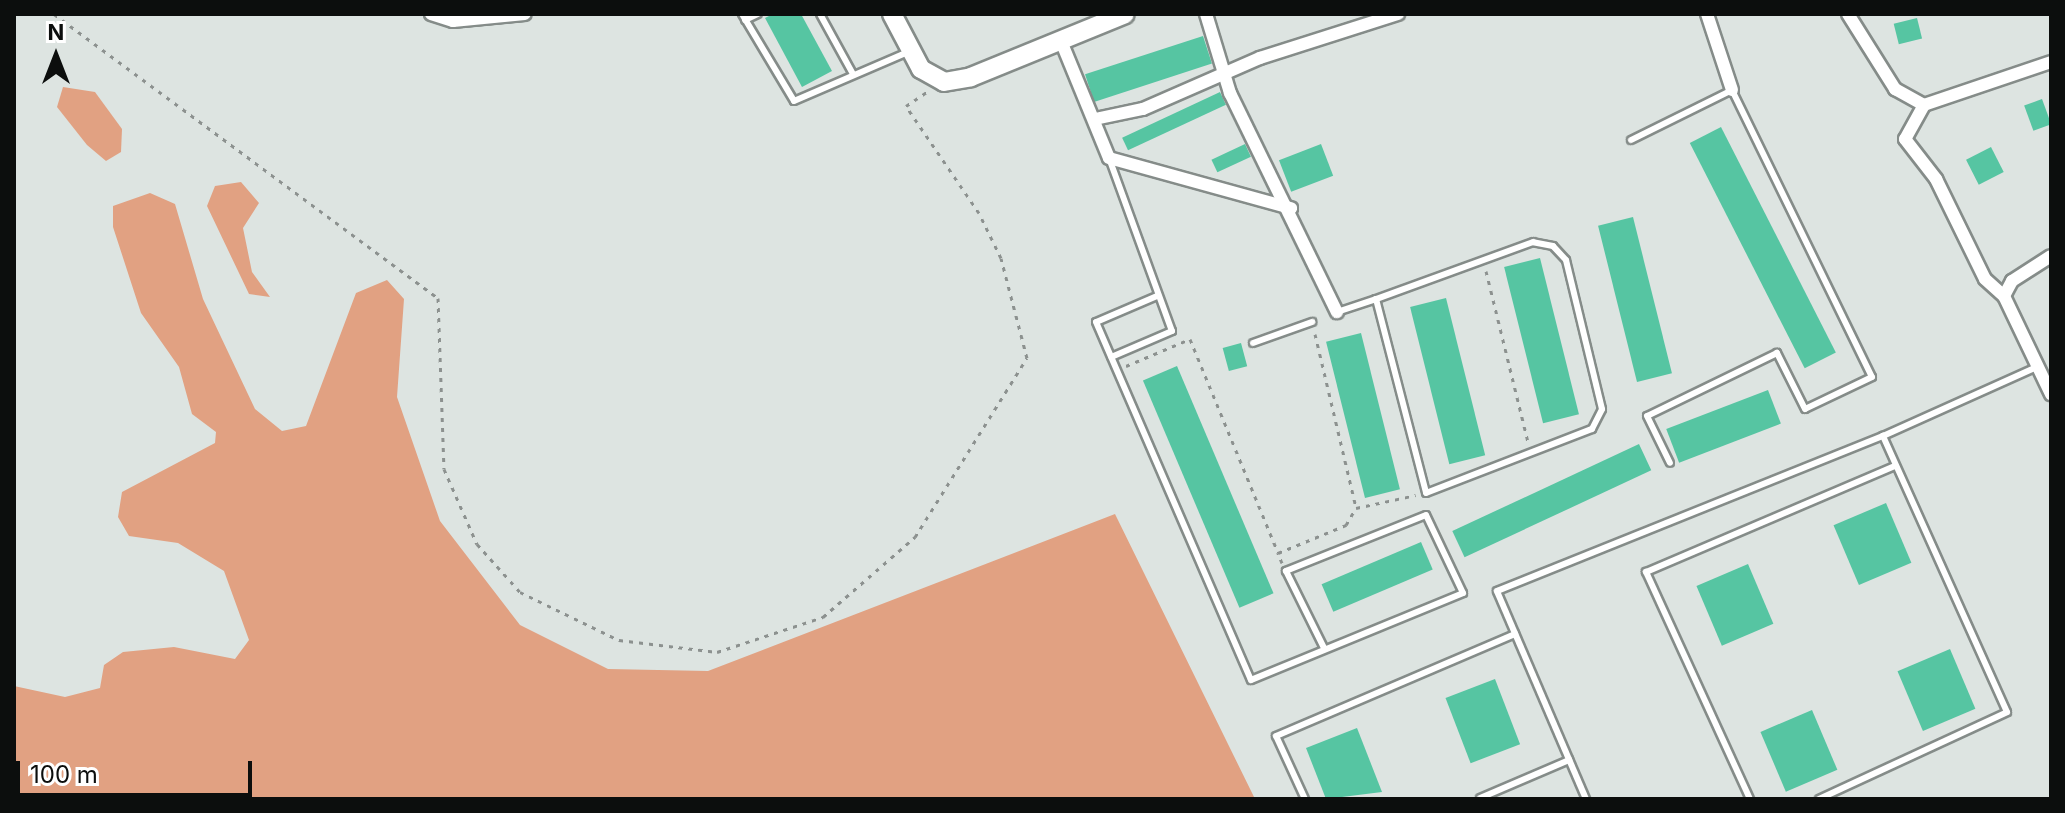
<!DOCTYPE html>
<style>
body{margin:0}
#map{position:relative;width:2065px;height:813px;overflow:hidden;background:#dde4e1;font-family:Inter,sans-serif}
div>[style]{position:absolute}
.green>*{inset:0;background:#e1a182}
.building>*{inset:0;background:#56c5a2;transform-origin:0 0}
.path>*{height:3px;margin-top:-1.5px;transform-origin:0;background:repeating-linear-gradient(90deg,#8c918f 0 4px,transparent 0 10px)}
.roads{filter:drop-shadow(2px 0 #858c89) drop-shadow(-2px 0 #858c89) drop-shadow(0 2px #858c89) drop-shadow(0 -2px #858c89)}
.lane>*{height:6px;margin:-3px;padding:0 3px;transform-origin:3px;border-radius:3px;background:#fff}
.street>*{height:12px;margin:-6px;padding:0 6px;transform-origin:6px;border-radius:6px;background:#fff}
.secondary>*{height:18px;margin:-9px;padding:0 9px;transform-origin:9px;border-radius:9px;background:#fff}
span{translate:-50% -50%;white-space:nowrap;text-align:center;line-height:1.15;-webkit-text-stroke:8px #fff;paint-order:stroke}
.frame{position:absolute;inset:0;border:16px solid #0c0e0d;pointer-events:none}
.north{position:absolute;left:16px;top:16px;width:80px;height:80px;-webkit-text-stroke:6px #fff;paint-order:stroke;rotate:0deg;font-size:22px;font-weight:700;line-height:32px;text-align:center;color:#0c0e0d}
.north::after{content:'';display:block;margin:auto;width:28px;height:36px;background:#0c0e0d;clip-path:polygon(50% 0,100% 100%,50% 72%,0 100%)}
.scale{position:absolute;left:16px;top:761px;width:236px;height:36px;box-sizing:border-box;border:4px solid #0c0e0d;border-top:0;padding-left:10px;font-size:24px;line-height:28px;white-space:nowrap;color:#0c0e0d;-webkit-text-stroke:6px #fff;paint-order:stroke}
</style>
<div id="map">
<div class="green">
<i style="clip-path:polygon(63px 87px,95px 92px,122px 129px,121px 152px,106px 161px,87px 145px,57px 107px)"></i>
<i style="clip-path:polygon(241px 182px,259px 203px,243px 228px,252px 272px,270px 297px,249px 294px,207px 206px,215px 186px)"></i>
<i style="clip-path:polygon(150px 193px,175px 204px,203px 299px,255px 409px,282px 431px,306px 426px,356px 293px,387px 280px,404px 299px,397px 397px,440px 521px,520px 625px,608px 669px,708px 671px,1115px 514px,1255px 799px,14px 799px,14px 686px,65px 697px,100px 688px,104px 665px,123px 652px,174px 647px,235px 659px,249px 640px,224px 571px,178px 543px,129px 536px,118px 517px,122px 492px,215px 443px,216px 432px,192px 414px,179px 367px,141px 313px,113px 227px,113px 206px)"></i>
</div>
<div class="building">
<i style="clip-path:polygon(773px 14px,801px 14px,832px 71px,802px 87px,765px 18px)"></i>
<i style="left:1917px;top:18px;width:21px;height:24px;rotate:76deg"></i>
<i style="left:1203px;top:36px;width:29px;height:124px;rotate:72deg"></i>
<i style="left:1220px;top:92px;width:14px;height:108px;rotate:65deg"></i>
<i style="left:2042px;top:99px;width:27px;height:19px;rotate:70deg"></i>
<i style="left:1721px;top:127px;width:253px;height:35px;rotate:63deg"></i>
<i style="left:1245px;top:144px;width:14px;height:37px;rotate:65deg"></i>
<i style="left:1321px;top:144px;width:34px;height:45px;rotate:69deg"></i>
<i style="left:1991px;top:147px;width:28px;height:28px;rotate:63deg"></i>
<i style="left:1633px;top:217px;width:161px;height:36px;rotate:76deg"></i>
<i style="left:1540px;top:258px;width:161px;height:37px;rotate:76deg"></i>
<i style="left:1446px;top:298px;width:162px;height:37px;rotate:76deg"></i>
<i style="left:1361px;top:333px;width:161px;height:36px;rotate:76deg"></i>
<i style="left:1241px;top:343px;width:24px;height:19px;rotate:75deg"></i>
<i style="left:1177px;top:366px;width:247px;height:37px;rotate:67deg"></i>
<i style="left:1768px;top:390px;width:36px;height:109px;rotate:69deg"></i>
<i style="left:1639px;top:444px;width:29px;height:206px;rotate:65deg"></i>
<i style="left:1886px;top:503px;width:65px;height:57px;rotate:67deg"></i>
<i style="left:1421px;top:542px;width:30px;height:108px;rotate:67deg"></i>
<i style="left:1748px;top:564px;width:65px;height:56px;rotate:67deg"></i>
<i style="left:1950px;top:649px;width:65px;height:57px;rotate:67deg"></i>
<i style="left:1495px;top:679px;width:70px;height:53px;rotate:69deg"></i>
<i style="left:1812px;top:710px;width:65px;height:56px;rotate:67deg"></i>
<i style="clip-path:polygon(1357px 728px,1382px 792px,1326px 799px,1306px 748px)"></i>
</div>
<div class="path">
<i style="left:54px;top:14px;width:478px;rotate:36.5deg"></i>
<i style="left:438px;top:298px;width:171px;rotate:88deg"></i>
<i style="left:444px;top:469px;width:82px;rotate:66.3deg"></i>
<i style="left:477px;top:544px;width:64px;rotate:48.1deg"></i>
<i style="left:520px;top:592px;width:110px;rotate:25.9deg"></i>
<i style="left:619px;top:640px;width:99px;rotate:7deg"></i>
<i style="left:717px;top:652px;width:112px;rotate:-18.3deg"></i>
<i style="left:823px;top:617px;width:122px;rotate:-41deg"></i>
<i style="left:915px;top:537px;width:211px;rotate:-58deg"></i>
<i style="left:1027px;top:358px;width:103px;rotate:-104.6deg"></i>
<i style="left:1001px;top:258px;width:50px;rotate:-116.1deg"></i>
<i style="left:979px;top:213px;width:130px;rotate:-124.3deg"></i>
<i style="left:906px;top:106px;width:25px;rotate:-34deg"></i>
<i style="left:1486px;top:271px;width:176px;rotate:76.2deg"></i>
<i style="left:1315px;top:334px;width:179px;rotate:76.7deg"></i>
<i style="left:1356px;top:508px;width:61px;rotate:-12.2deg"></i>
<i style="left:1126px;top:366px;width:69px;rotate:-22.9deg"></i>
<i style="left:1190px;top:339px;width:231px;rotate:67.6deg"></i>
<i style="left:1282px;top:563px;width:11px;rotate:-112deg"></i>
<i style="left:1278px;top:553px;width:74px;rotate:-22.4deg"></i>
<i style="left:1346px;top:525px;width:20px;rotate:-60deg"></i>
</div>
<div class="roads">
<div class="lane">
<i style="left:742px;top:14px;width:101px;rotate:59.1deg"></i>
<i style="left:794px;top:101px;width:126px;rotate:-23.3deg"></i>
<i style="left:820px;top:14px;width:68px;rotate:61.2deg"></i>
<i style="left:745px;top:20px;width:14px;rotate:-25deg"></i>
<i style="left:1631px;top:140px;width:113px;rotate:-26.3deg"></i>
<i style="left:1732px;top:90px;width:319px;rotate:64deg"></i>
<i style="left:1872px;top:377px;width:74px;rotate:154.5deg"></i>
<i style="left:1805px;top:409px;width:63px;rotate:-116.6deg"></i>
<i style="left:1777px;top:353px;width:144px;rotate:154.1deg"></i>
<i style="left:1647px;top:416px;width:52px;rotate:63.9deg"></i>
<i style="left:1109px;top:158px;width:184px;rotate:70deg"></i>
<i style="left:1172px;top:331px;width:66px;rotate:156.9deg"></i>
<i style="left:1157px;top:296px;width:66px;rotate:156.9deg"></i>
<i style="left:1096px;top:322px;width:390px;rotate:66.6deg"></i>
<i style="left:1251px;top:680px;width:229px;rotate:-22.3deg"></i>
<i style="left:1463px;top:593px;width:86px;rotate:-115.4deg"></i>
<i style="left:1426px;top:515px;width:151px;rotate:158.2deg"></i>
<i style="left:1286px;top:571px;width:86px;rotate:63.7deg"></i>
<i style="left:1337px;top:312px;width:41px;rotate:-18.4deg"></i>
<i style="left:1376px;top:299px;width:200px;rotate:75.5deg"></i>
<i style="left:1426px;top:493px;width:178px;rotate:-21.1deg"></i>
<i style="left:1592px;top:429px;width:22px;rotate:-63deg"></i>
<i style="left:1602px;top:409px;width:153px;rotate:-103.6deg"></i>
<i style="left:1566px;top:260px;width:19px;rotate:-133deg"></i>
<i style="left:1553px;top:246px;width:20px;rotate:-169deg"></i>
<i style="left:1533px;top:242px;width:167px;rotate:160deg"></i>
<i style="left:1253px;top:343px;width:63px;rotate:-19.6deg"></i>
<i style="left:1480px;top:798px;width:97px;rotate:-23.1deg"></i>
<i style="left:1305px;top:799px;width:69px;rotate:-114.7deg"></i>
<i style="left:1276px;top:736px;width:260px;rotate:-23.1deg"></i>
<i style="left:1586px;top:799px;width:226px;rotate:-113.2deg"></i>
<i style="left:1497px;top:591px;width:416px;rotate:-21.9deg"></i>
<i style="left:1750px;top:799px;width:250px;rotate:-114.6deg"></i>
<i style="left:1646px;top:572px;width:270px;rotate:-23.1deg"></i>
<i style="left:1819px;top:799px;width:207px;rotate:-24.8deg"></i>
<i style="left:2007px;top:712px;width:303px;rotate:-114.2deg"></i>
<i style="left:1883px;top:436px;width:171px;rotate:-24.2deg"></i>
</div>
<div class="street">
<i style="left:431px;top:14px;width:23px;rotate:18deg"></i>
<i style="left:453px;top:21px;width:72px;rotate:-5.6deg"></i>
<i style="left:1206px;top:14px;width:83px;rotate:73.1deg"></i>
<i style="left:1230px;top:93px;width:244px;rotate:64deg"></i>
<i style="left:1707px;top:14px;width:80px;rotate:71.8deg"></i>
<i style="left:1848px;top:14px;width:89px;rotate:57.9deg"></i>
<i style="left:1895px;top:89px;width:33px;rotate:29deg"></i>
<i style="left:1924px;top:105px;width:39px;rotate:119deg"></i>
<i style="left:1905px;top:139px;width:51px;rotate:52.2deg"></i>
<i style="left:1936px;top:179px;width:111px;rotate:63.9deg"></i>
<i style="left:1985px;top:279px;width:25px;rotate:42deg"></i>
<i style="left:2004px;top:296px;width:109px;rotate:64.4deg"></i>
<i style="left:1061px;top:41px;width:126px;rotate:67.7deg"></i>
<i style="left:1109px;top:158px;width:189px;rotate:15.4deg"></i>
<i style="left:1924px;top:105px;width:134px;rotate:-18.7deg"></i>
<i style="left:1095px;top:119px;width:49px;rotate:-11.8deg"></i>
<i style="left:1143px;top:109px;width:128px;rotate:-23.6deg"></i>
<i style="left:1260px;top:58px;width:145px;rotate:-17.7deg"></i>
<i style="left:2004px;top:296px;width:17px;rotate:-62deg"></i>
<i style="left:2012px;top:281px;width:46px;rotate:-32.7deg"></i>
</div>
<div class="secondary">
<i style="left:892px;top:14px;width:62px;rotate:62.2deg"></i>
<i style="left:921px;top:69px;width:26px;rotate:29deg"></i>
<i style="left:944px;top:82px;width:27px;rotate:-10deg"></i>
<i style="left:971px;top:77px;width:166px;rotate:-22.2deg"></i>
</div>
</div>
<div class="frame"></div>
<div class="north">N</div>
<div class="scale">100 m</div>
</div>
